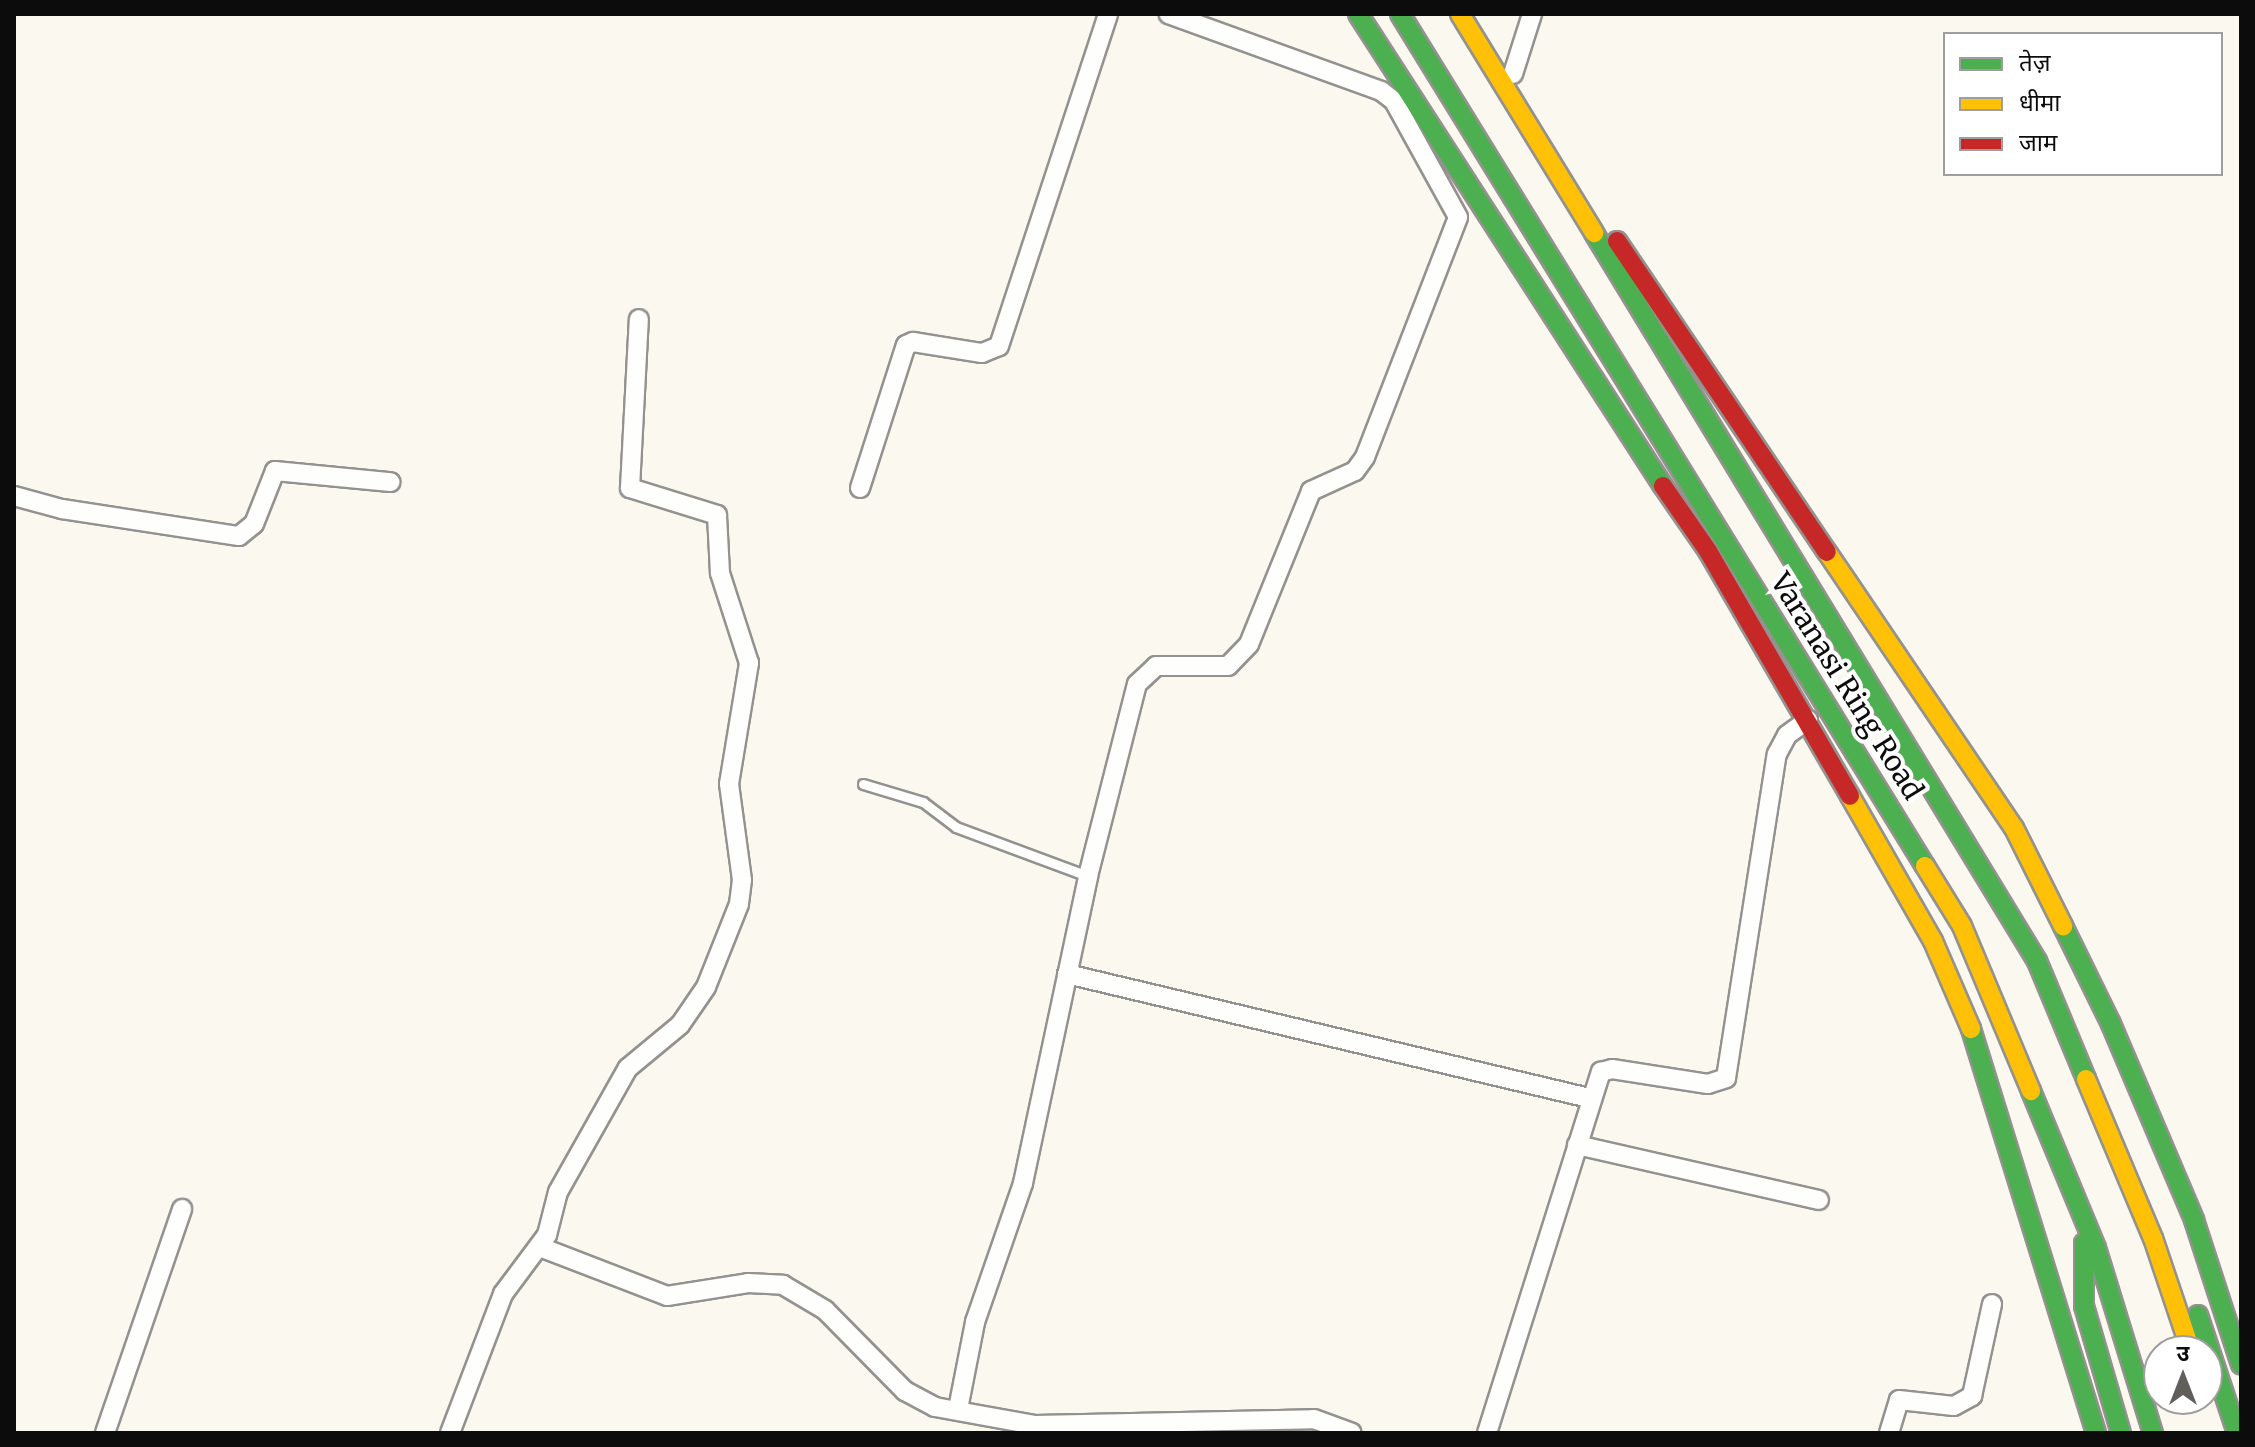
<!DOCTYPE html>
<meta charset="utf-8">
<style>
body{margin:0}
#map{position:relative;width:2255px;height:1447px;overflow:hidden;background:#fbf8f0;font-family:Merriweather,"Noto Sans Devanagari",serif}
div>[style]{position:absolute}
.roads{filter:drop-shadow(2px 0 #94928f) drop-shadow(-2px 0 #94928f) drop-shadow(0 2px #94928f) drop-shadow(0 -2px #94928f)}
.lane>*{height:9px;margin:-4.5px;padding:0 4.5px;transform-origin:4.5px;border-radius:4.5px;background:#fefefd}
.street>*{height:18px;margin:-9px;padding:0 9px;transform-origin:9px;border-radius:9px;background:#fefefd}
.fast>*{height:18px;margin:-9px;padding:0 9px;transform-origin:9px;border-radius:9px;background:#4caf50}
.slow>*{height:18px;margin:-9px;padding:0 9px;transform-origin:9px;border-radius:9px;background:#ffc107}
.jam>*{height:18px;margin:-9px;padding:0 9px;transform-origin:9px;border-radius:9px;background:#c62828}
span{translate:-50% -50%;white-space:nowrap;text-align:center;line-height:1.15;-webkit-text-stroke:8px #fff;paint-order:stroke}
.street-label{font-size:28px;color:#0c0c0c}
.frame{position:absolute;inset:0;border:16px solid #0c0c0c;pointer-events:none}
.legend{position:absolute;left:1943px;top:32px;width:280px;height:144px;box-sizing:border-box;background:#fff;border:2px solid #9e9e9e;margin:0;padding:10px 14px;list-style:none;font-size:24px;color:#0c0c0c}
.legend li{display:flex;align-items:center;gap:16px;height:40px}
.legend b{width:40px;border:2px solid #9e9e9e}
.north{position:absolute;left:2143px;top:1335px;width:80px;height:80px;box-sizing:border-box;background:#fff;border:2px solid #9e9e9e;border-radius:50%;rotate:0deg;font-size:22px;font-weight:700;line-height:32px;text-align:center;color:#0c0c0c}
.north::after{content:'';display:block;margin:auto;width:28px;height:36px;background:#605f5c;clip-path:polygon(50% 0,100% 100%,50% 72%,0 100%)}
</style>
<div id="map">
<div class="roads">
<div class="lane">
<i style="left:863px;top:784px;width:63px;rotate:16.7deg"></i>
<i style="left:923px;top:802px;width:41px;rotate:37.1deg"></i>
<i style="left:956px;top:827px;width:141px;rotate:20.4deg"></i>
</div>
<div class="street">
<i style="left:1513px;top:74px;width:63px;rotate:-72.4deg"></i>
<i style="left:860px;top:488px;width:150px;rotate:-72.2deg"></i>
<i style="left:906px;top:345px;width:8px;rotate:-23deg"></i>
<i style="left:913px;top:342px;width:70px;rotate:9.1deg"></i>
<i style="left:982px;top:353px;width:18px;rotate:-22deg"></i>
<i style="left:999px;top:346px;width:349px;rotate:-71.8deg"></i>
<i style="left:14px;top:496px;width:50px;rotate:15.2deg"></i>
<i style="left:62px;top:509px;width:179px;rotate:8.7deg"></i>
<i style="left:239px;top:536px;width:19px;rotate:-39deg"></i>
<i style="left:254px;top:524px;width:57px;rotate:-68.4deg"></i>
<i style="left:275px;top:471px;width:116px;rotate:5.5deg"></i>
<i style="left:1067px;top:974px;width:537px;rotate:13.36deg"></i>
<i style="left:1577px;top:1145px;width:248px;rotate:12.8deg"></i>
<i style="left:540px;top:1247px;width:136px;rotate:21.1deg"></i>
<i style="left:667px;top:1296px;width:82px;rotate:-9.1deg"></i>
<i style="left:748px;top:1283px;width:35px;rotate:3deg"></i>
<i style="left:783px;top:1285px;width:49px;rotate:30.8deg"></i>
<i style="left:825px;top:1310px;width:114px;rotate:45.4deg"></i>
<i style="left:905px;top:1391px;width:34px;rotate:28deg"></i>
<i style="left:935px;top:1407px;width:102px;rotate:10.2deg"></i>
<i style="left:1035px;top:1425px;width:279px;rotate:-1.2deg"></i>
<i style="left:1314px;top:1419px;width:40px;rotate:20.2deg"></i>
<i style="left:958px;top:1409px;width:89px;rotate:-78.9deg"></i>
<i style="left:975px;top:1322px;width:147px;rotate:-70.9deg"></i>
<i style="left:1023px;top:1183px;width:314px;rotate:-78deg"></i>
<i style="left:1088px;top:876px;width:198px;rotate:-75.7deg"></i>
<i style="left:1137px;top:684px;width:26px;rotate:-43deg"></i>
<i style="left:1156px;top:666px;width:72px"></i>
<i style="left:1228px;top:666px;width:30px;rotate:-46deg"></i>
<i style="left:1249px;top:644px;width:165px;rotate:-67.9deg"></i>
<i style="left:1311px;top:491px;width:48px;rotate:-24.4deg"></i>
<i style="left:1355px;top:471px;width:17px;rotate:-54deg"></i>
<i style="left:1365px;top:457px;width:257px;rotate:-68.8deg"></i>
<i style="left:1458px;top:217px;width:132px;rotate:-118.9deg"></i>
<i style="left:1394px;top:101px;width:16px;rotate:-142deg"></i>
<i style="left:1381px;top:91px;width:226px;rotate:-160.1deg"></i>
<i style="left:105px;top:1433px;width:237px;rotate:-71deg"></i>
<i style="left:450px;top:1433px;width:149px;rotate:-69.1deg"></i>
<i style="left:503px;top:1294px;width:74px;rotate:-53.3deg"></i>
<i style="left:547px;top:1235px;width:44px;rotate:-75.7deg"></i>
<i style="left:558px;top:1192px;width:142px;rotate:-60.6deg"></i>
<i style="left:628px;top:1068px;width:67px;rotate:-39.6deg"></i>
<i style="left:680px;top:1025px;width:46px;rotate:-55.6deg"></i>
<i style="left:706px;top:987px;width:89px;rotate:-68.3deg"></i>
<i style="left:739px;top:904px;width:24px;rotate:-83deg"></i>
<i style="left:742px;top:880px;width:97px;rotate:-97.7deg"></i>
<i style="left:729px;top:784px;width:123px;rotate:-80.6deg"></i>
<i style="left:749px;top:663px;width:95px;rotate:-107.9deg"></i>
<i style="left:720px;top:573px;width:58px;rotate:-93deg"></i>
<i style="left:717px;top:515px;width:91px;rotate:-162.8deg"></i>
<i style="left:630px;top:488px;width:169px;rotate:-87deg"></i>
<i style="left:1487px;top:1433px;width:379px;rotate:-72.5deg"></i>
<i style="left:1601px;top:1072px;width:11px;rotate:-15deg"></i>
<i style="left:1612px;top:1069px;width:97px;rotate:8.9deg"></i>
<i style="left:1708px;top:1084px;width:19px;rotate:-18deg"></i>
<i style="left:1726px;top:1078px;width:328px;rotate:-81.1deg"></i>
<i style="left:1777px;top:754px;width:21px;rotate:-62deg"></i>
<i style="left:1787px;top:735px;width:26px;rotate:-36deg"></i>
<i style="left:1889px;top:1433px;width:34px;rotate:-73deg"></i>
<i style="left:1899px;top:1400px;width:55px;rotate:6.2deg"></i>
<i style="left:1954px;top:1406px;width:21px;rotate:-29deg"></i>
<i style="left:1972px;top:1396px;width:94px;rotate:-77.7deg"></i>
</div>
<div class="fast">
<i style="left:1358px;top:14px;width:562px;rotate:57.13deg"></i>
<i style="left:1400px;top:14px;width:1001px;rotate:58.36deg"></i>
<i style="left:1594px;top:233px;width:852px;rotate:58.68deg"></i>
<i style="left:2037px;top:961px;width:128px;rotate:67.4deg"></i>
<i style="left:2063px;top:926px;width:109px;rotate:63.9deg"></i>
<i style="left:2111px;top:1024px;width:213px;rotate:67deg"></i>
<i style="left:2194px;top:1220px;width:152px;rotate:72deg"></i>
<i style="left:1971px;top:1029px;width:423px;rotate:72.8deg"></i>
<i style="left:2031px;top:1091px;width:170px;rotate:67.5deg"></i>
<i style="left:2096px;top:1248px;width:194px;rotate:72.9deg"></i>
<i style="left:2084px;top:1243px;width:63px;rotate:90deg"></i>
<i style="left:2084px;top:1306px;width:132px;rotate:73.8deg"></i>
<i style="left:2198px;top:1315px;width:124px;rotate:71.7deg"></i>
</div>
<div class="slow">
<i style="left:1460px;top:14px;width:257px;rotate:58.5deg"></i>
<i style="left:1827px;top:552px;width:333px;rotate:55.9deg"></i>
<i style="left:2014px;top:828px;width:110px;rotate:63.4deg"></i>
<i style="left:1850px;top:796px;width:167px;rotate:60.2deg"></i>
<i style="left:1933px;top:941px;width:96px;rotate:66.6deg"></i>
<i style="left:1925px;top:866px;width:70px;rotate:58.3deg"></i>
<i style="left:1962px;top:926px;width:179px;rotate:67.3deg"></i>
<i style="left:2086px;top:1079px;width:173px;rotate:67.2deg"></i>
<i style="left:2153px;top:1238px;width:119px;rotate:71.4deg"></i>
</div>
<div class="jam">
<i style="left:1617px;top:241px;width:375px;rotate:56deg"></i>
<i style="left:1663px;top:486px;width:79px;rotate:55.3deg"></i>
<i style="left:1708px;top:551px;width:283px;rotate:59.9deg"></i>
</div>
</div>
<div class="street-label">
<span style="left:1847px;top:686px;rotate:58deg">Varanasi Ring Road</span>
</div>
<div class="frame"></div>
<ul class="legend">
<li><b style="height:10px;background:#4caf50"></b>तेज़</li>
<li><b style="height:10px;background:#ffc107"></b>धीमा</li>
<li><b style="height:10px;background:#c62828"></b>जाम</li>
</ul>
<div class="north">उ</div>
</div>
